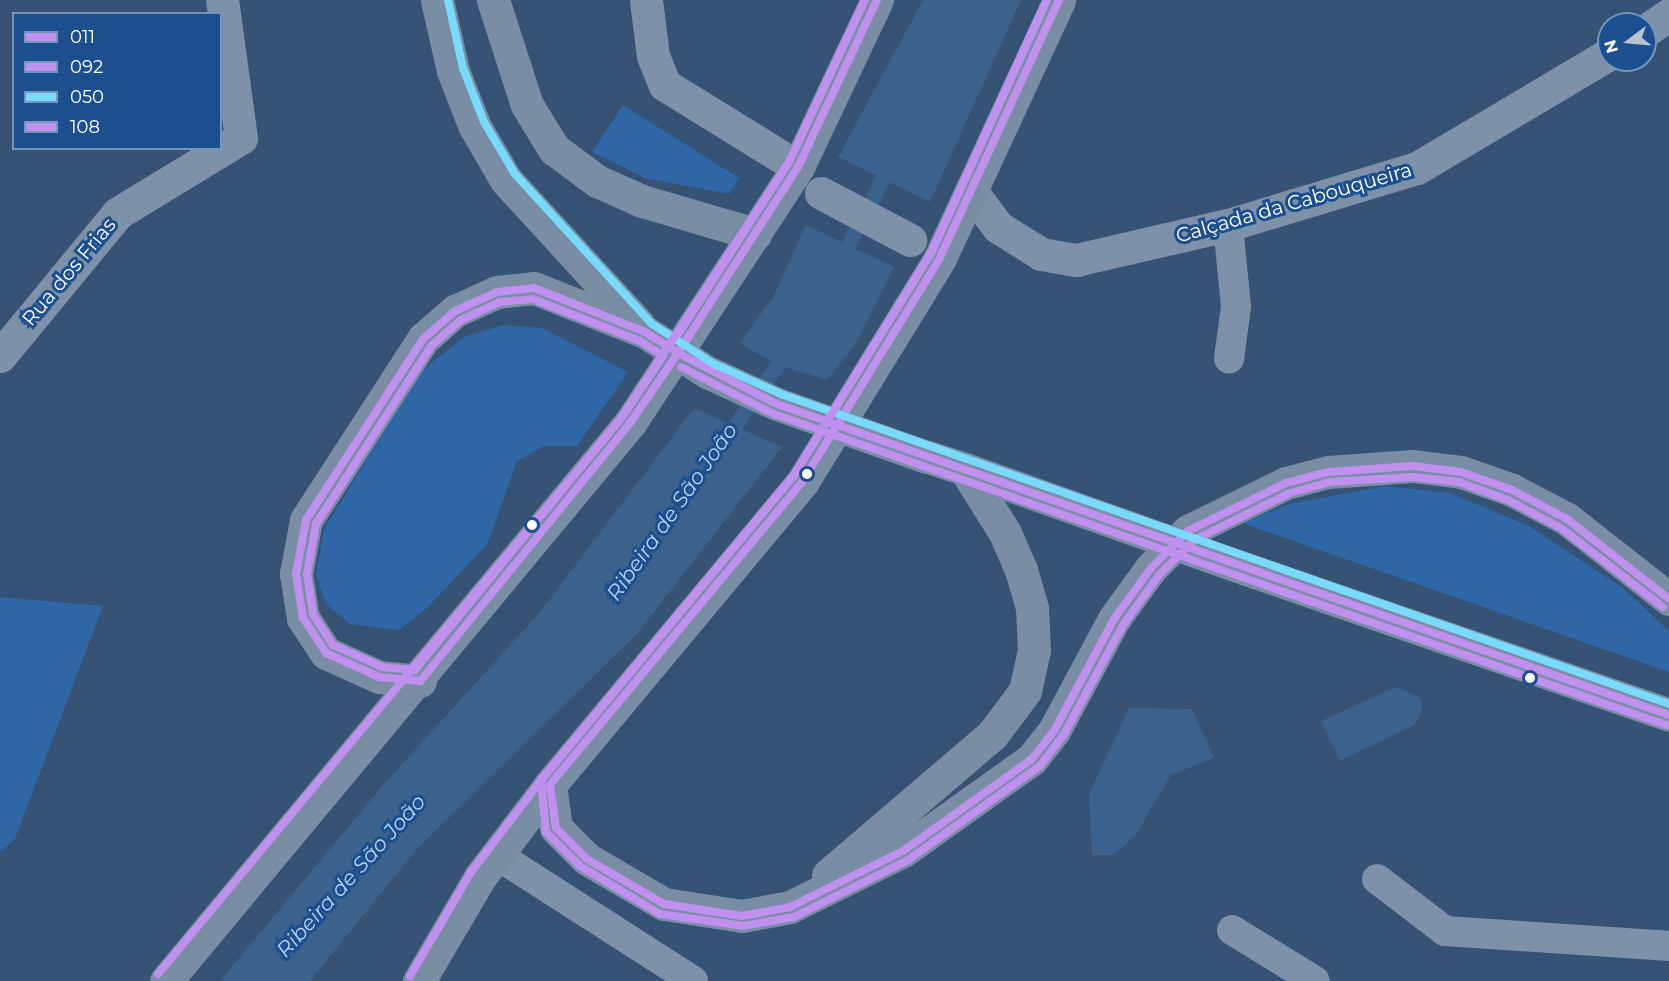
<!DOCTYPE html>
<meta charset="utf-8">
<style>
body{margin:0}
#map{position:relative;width:1669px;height:981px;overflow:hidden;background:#365274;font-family:Montserrat,sans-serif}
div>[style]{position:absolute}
.green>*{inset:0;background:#2f66a5}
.water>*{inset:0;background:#3b618d}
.stream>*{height:15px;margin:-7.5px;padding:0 7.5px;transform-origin:7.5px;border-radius:7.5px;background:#3b618d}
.service>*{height:30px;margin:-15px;padding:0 15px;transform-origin:15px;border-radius:15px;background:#7d92a8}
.pedestrian>*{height:33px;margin:-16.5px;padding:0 16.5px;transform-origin:16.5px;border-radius:16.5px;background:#7d92a8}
.minor>*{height:33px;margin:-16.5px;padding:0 16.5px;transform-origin:16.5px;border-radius:16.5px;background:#7d92a8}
.secondary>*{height:33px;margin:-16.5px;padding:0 16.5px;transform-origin:16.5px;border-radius:16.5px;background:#798da4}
.secondary-bridge>*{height:33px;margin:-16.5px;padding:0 16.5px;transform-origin:16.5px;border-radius:16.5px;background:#798da4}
.bus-1>*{height:8px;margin:-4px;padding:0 4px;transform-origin:4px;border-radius:4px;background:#c090ef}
.bus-2>*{height:8px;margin:-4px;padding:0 4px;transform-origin:4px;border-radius:4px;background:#c090ef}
.bus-3>*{height:8px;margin:-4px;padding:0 4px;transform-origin:4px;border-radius:4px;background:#7adafe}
.bus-4>*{height:8px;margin:-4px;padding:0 4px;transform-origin:4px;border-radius:4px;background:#c090ef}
.dots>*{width:16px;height:16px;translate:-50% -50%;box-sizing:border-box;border:3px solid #1b4f8f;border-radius:50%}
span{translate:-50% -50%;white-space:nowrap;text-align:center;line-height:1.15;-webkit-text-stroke:6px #1b4f8f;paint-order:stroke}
.street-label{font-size:20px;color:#fff}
.water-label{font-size:21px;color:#b5d3f5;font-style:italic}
.legend{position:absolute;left:12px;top:12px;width:210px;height:138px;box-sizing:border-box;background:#1b4f8f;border:2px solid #7695bc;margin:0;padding:8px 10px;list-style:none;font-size:18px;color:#fff}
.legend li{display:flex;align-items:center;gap:12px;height:30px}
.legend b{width:30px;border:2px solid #7695bc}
.north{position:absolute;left:1597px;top:12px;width:60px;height:60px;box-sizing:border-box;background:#1b4f8f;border:2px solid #7695bc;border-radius:50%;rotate:254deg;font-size:16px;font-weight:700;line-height:24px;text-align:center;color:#fff}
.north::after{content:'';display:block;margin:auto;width:21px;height:27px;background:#b9c2ce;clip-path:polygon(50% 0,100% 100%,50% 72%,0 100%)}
</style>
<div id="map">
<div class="green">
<i style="clip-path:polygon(623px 105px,739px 178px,729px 194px,645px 178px,592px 152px)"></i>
<i style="clip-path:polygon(503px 325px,542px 328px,628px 372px,577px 446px,544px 446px,517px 461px,488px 543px,427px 608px,399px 630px,350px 624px,326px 604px,316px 575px,324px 529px,421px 371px,466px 336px)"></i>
<i style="clip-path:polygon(1385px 486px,1450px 493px,1529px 526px,1623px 588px,1669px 631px,1669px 672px,1242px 523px,1289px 504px)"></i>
<i style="clip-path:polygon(0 597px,103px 606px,15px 839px,0 852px)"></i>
</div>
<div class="water">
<i style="clip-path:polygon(923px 0,1021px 0,930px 202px,838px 157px)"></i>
<i style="clip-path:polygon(806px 225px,894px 267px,855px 345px,827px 380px,777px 365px,740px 343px,773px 297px)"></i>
<i style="clip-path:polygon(694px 408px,782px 447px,637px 634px,416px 850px,310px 981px,220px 981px,384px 784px,541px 611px)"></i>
<i style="clip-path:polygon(1396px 687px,1421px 698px,1422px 711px,1414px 725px,1340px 761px,1321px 721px)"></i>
<i style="clip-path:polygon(1129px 708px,1192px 709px,1214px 758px,1171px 775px,1135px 836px,1114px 855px,1092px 855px,1089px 794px)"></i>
</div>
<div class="stream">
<i style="left:840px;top:261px;width:114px;rotate:-62.8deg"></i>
<i style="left:723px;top:442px;width:113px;rotate:-55deg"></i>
</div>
<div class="service">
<i style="left:1228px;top:225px;width:81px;rotate:84.4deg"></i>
<i style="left:1236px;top:306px;width:53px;rotate:97.5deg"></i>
<i style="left:497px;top:855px;width:233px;rotate:32.7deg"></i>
<i style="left:1377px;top:879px;width:86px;rotate:37.4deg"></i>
<i style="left:1445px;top:931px;width:225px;rotate:3.8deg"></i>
<i style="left:1232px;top:930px;width:97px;rotate:31.6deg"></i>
</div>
<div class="pedestrian">
<i style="left:821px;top:193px;width:101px;rotate:27.8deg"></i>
</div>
<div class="minor">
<i style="left:646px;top:0;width:56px;rotate:82.9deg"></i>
<i style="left:653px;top:56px;width:31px;rotate:68deg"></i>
<i style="left:665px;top:85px;width:156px;rotate:31.7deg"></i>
<i style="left:1645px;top:31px;width:29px;rotate:-34deg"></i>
<i style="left:974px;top:195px;width:40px;rotate:53deg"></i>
<i style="left:998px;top:227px;width:51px;rotate:32.1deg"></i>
<i style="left:1041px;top:254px;width:36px;rotate:10deg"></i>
<i style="left:1076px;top:260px;width:156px;rotate:-13deg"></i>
<i style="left:1228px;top:225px;width:197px;rotate:-16.8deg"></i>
<i style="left:1417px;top:168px;width:223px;rotate:-30.7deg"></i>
<i style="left:0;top:356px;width:185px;rotate:-50.5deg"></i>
<i style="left:118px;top:213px;width:144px;rotate:-31.4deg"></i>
<i style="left:241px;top:138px;width:139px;rotate:-97.8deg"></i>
</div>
<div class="secondary">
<i style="left:437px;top:0;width:73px;rotate:77.3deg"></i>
<i style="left:453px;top:71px;width:60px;rotate:68.6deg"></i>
<i style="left:475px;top:127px;width:61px;rotate:59.7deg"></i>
<i style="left:506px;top:180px;width:195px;rotate:47.5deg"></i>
<i style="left:493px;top:0;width:110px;rotate:72.1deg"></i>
<i style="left:527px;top:105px;width:52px;rotate:58.5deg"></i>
<i style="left:554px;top:149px;width:54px;rotate:36.7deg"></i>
<i style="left:597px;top:181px;width:49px;rotate:24deg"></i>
<i style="left:642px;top:201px;width:118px;rotate:16.3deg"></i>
<i style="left:1246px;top:569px;width:447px;rotate:19deg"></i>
<i style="left:420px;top:681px;width:41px;rotate:-174.4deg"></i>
<i style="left:379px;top:677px;width:58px;rotate:-155.6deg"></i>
<i style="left:326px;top:653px;width:42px;rotate:-123.3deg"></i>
<i style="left:303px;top:618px;width:45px;rotate:-99deg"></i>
<i style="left:296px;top:574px;width:55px;rotate:-79.5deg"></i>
<i style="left:306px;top:520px;width:216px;rotate:-57.1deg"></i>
<i style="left:423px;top:339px;width:43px;rotate:-41.2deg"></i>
<i style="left:455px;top:311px;width:46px;rotate:-24.3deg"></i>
<i style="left:497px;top:292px;width:37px;rotate:-6deg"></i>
<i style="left:534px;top:288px;width:119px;rotate:21.6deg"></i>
<i style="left:550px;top:785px;width:43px;rotate:82.1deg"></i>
<i style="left:556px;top:828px;width:44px;rotate:45deg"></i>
<i style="left:587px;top:859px;width:89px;rotate:30.3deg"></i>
<i style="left:664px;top:904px;width:79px;rotate:8.7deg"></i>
<i style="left:742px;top:916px;width:49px;rotate:-10.6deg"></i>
<i style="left:790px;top:907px;width:126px;rotate:-26.4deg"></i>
<i style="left:903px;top:851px;width:158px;rotate:-35.5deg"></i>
<i style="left:1032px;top:759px;width:36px;rotate:-52deg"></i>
<i style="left:1054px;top:731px;width:127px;rotate:-61.8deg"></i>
<i style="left:1114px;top:619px;width:63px;rotate:-54deg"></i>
<i style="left:1151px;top:568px;width:52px;rotate:-45deg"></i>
<i style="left:1188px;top:531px;width:109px;rotate:-26.1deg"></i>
<i style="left:1286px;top:483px;width:43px;rotate:-14.7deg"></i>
<i style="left:1328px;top:472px;width:85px;rotate:-4deg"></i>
<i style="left:1413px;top:466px;width:48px;rotate:7.1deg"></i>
<i style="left:1461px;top:472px;width:54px;rotate:19.4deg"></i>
<i style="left:1512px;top:490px;width:62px;rotate:27.8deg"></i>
<i style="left:1567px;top:519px;width:130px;rotate:38.1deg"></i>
<i style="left:828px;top:875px;width:216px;rotate:-40.5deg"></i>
<i style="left:992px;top:735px;width:55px;rotate:-53.1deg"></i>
<i style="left:1025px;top:691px;width:42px;rotate:-77.6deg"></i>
<i style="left:1034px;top:650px;width:42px;rotate:-92.7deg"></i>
<i style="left:1032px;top:608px;width:40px;rotate:-106deg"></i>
<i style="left:1021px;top:570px;width:40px;rotate:-113.4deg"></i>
<i style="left:1005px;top:533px;width:75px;rotate:-122deg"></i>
<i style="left:965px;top:469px;width:40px;rotate:-162deg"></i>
<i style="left:166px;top:981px;width:726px;rotate:-50.26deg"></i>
<i style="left:630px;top:423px;width:306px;rotate:-56.7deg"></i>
<i style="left:798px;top:167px;width:185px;rotate:-64.7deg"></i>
<i style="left:419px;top:981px;width:121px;rotate:-59.6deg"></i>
<i style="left:480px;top:877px;width:116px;rotate:-52.7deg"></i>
<i style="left:550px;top:785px;width:396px;rotate:-50.2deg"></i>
<i style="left:803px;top:481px;width:262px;rotate:-58.4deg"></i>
<i style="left:940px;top:258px;width:284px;rotate:-65.2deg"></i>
</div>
<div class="secondary-bridge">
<i style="left:645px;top:332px;width:74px;rotate:32.8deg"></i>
<i style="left:707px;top:372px;width:77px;rotate:24.6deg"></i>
<i style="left:777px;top:404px;width:159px;rotate:19.5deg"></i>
<i style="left:965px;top:469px;width:298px;rotate:19.6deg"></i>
</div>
<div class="bus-1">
<i style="left:1059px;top:0;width:284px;rotate:114.8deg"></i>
<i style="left:940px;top:258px;width:262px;rotate:121.6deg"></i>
<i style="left:803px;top:481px;width:396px;rotate:129.8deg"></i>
<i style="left:550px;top:785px;width:43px;rotate:82.1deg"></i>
<i style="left:556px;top:828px;width:44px;rotate:45deg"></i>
<i style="left:587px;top:859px;width:89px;rotate:30.3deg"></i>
<i style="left:664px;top:904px;width:79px;rotate:8.7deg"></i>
<i style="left:742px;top:916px;width:49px;rotate:-10.6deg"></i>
<i style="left:790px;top:907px;width:126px;rotate:-26.4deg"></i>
<i style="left:903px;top:851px;width:158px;rotate:-35.5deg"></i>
<i style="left:1032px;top:759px;width:36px;rotate:-52deg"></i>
<i style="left:1054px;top:731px;width:127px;rotate:-61.8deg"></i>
<i style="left:1114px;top:619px;width:63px;rotate:-54deg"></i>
<i style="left:1151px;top:568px;width:52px;rotate:-45deg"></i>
<i style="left:1188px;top:531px;width:109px;rotate:-26.1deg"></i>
<i style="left:1286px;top:483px;width:43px;rotate:-14.7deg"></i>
<i style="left:1328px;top:472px;width:85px;rotate:-4deg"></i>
<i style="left:1413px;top:466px;width:48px;rotate:7.1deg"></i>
<i style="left:1461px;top:472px;width:54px;rotate:19.4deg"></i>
<i style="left:1512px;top:490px;width:62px;rotate:27.8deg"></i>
<i style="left:1567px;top:519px;width:130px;rotate:38.1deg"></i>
<i style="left:534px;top:288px;width:119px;rotate:21.6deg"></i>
<i style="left:645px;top:332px;width:39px;rotate:32deg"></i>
<i style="left:678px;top:353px;width:85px;rotate:124.4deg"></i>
<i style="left:630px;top:423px;width:333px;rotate:129.1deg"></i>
<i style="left:420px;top:681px;width:41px;rotate:-174.4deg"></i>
<i style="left:379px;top:677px;width:58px;rotate:-155.6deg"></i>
<i style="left:326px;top:653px;width:42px;rotate:-123.3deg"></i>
<i style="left:303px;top:618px;width:45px;rotate:-99deg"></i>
<i style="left:296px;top:574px;width:55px;rotate:-79.5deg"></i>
<i style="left:306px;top:520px;width:216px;rotate:-57.1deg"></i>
<i style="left:423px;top:339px;width:43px;rotate:-41.2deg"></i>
<i style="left:455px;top:311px;width:46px;rotate:-24.3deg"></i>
<i style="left:497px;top:292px;width:37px;rotate:-6deg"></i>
<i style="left:678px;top:353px;width:111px;rotate:27.3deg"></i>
<i style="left:777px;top:404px;width:945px;rotate:19.22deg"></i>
<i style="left:678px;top:353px;width:221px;rotate:-57.2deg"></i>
<i style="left:798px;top:167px;width:185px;rotate:-64.7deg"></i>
</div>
<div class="bus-2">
<i style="left:1047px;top:0;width:278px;rotate:114.6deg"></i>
<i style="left:931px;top:253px;width:261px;rotate:121.7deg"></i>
<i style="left:794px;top:475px;width:396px;rotate:129.7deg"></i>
<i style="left:541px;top:780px;width:52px;rotate:84.5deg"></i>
<i style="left:546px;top:832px;width:48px;rotate:45deg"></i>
<i style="left:580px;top:866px;width:93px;rotate:31deg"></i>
<i style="left:660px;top:914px;width:84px;rotate:8.2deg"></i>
<i style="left:743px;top:926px;width:52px;rotate:-10deg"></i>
<i style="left:794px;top:917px;width:127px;rotate:-26.6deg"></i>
<i style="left:908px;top:860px;width:162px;rotate:-35.5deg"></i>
<i style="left:1040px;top:766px;width:38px;rotate:-53deg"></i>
<i style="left:1063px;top:736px;width:126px;rotate:-61.6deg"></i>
<i style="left:1123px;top:625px;width:62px;rotate:-54.2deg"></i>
<i style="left:1159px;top:575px;width:49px;rotate:-45deg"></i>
<i style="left:1194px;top:540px;width:107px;rotate:-26.1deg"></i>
<i style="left:1290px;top:493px;width:41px;rotate:-15.4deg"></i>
<i style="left:1330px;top:482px;width:83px;rotate:-3.4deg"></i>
<i style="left:1413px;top:477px;width:46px;rotate:6.2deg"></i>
<i style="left:1459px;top:482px;width:52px;rotate:20.2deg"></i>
<i style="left:1508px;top:500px;width:60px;rotate:27.8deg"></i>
<i style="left:1561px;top:528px;width:129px;rotate:37.8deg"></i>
<i style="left:533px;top:299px;width:115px;rotate:21.4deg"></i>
<i style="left:640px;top:341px;width:27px;rotate:33deg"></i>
<i style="left:663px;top:356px;width:73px;rotate:123.9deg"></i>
<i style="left:622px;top:417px;width:327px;rotate:129.3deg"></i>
<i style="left:415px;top:670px;width:33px;rotate:-175deg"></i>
<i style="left:382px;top:667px;width:54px;rotate:-155.8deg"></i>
<i style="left:333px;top:645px;width:37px;rotate:-123deg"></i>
<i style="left:313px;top:614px;width:40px;rotate:-98.5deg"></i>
<i style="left:307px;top:574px;width:51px;rotate:-79.8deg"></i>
<i style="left:316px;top:524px;width:212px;rotate:-57.1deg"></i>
<i style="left:431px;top:346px;width:40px;rotate:-41deg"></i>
<i style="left:461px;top:320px;width:43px;rotate:-24.8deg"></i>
<i style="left:500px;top:302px;width:33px;rotate:-5deg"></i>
<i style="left:675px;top:339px;width:211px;rotate:-57.2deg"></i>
<i style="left:789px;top:162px;width:179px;rotate:-64.9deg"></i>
<i style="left:681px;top:367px;width:104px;rotate:26.8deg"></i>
<i style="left:774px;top:414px;width:945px;rotate:19.22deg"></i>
</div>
<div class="bus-3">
<i style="left:448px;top:0;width:70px;rotate:77.6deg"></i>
<i style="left:463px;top:68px;width:58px;rotate:68.7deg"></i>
<i style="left:484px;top:122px;width:61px;rotate:59.2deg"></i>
<i style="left:515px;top:174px;width:203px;rotate:47.6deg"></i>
<i style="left:652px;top:324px;width:72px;rotate:33deg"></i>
<i style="left:712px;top:363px;width:76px;rotate:24.2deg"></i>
<i style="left:781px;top:394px;width:941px;rotate:19.24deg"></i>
</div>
<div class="bus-4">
<i style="left:158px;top:974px;width:725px;rotate:-50.2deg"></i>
<i style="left:622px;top:417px;width:305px;rotate:-56.8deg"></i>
<i style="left:789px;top:162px;width:179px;rotate:-64.9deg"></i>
<i style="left:410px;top:976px;width:121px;rotate:-59.6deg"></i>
<i style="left:471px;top:872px;width:117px;rotate:-52.6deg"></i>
<i style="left:542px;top:779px;width:395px;rotate:-50.3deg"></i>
<i style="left:794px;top:475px;width:261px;rotate:-58.3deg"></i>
<i style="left:931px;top:253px;width:278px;rotate:-65.4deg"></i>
</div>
<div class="dots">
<i style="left:807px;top:474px;background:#fff"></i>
<i style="left:532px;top:525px;background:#fff"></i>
<i style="left:1530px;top:678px;background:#fff"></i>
</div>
<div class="street-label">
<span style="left:1294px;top:203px;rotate:-16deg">Calçada da Cabouqueira</span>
<span style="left:69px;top:272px;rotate:-50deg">Rua dos Frias</span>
</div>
<div class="water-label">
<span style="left:672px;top:512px;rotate:-55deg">Ribeira de São João</span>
<span style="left:351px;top:876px;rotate:-48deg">Ribeira de São João</span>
</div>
<ul class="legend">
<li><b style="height:8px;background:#c090ef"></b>011</li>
<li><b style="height:8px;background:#c090ef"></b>092</li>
<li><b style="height:8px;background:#7adafe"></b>050</li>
<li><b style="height:8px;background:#c090ef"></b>108</li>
</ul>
<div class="north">N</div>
</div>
